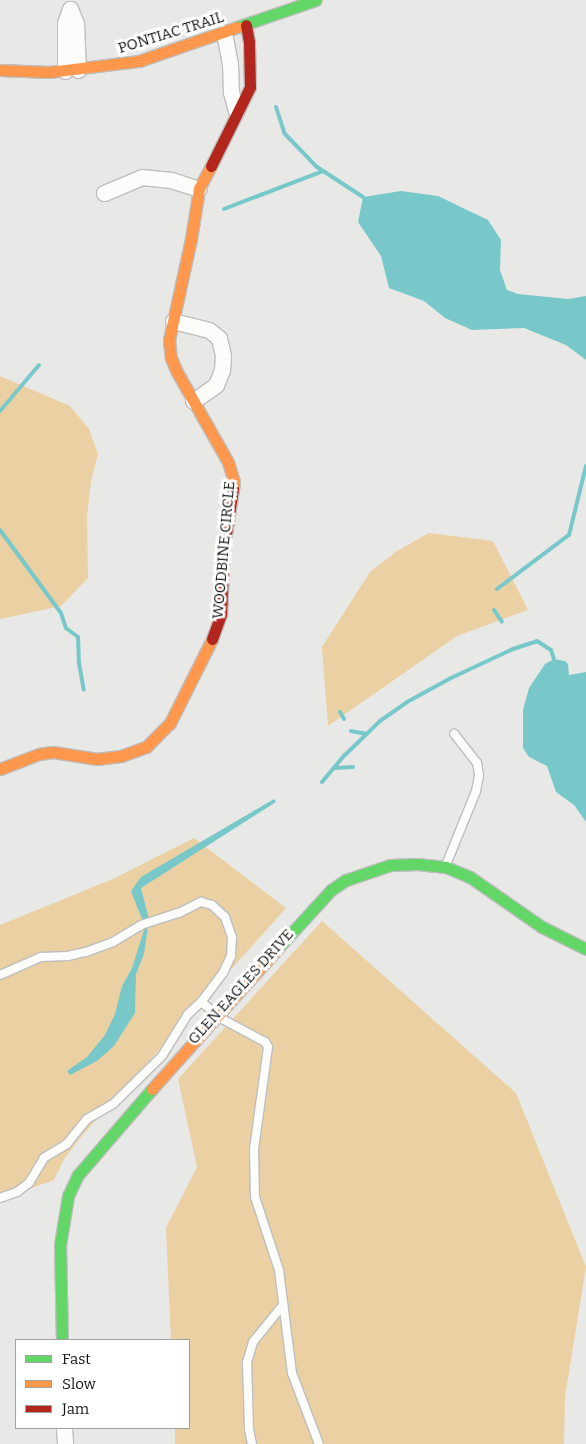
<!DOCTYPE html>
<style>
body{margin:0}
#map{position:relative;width:586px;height:1444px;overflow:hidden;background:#e8e9e7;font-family:Bitter,serif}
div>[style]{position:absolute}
.green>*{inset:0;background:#ebd0a3}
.water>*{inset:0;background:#78c8ca}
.stream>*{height:4px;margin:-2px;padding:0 2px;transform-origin:2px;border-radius:2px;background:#78c8ca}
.roads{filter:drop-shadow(1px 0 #bdbebd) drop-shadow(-1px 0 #bdbebd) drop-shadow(0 1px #bdbebd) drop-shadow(0 -1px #bdbebd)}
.lane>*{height:8px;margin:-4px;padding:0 4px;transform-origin:4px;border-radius:4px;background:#fcfcfb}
.street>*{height:15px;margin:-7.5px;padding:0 7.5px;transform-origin:7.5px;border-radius:7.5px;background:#fcfcfb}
.fast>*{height:11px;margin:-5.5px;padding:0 5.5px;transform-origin:5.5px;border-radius:5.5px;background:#63d668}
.slow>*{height:11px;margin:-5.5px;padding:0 5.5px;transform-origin:5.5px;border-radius:5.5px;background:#ff974d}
.jam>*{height:11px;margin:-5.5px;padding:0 5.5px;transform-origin:5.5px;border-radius:5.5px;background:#b3261e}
span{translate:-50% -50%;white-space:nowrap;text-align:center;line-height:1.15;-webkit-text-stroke:5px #fff;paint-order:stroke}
.street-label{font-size:15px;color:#131412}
.legend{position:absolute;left:15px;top:1339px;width:175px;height:90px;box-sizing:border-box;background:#fff;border:1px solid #a1a1a0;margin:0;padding:6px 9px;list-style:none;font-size:15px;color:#131412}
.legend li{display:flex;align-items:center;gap:10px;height:25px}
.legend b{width:25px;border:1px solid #a1a1a0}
</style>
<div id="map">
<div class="green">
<i style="clip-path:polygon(0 376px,70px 406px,89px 429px,98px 454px,91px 481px,87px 516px,88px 578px,61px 606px,0 619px)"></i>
<i style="clip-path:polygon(429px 533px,493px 541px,528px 610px,457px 636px,328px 726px,322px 647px,370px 572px,397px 551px)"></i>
<i style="clip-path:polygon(194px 838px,286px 908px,81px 1137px,64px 1159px,54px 1180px,0 1199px,0 925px,113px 879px)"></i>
<i style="clip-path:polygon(322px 921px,516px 1093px,586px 1267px,565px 1397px,564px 1444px,175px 1444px,175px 1428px,189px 1428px,189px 1340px,171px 1340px,166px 1228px,197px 1167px,178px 1079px)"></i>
</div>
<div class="water">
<i style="clip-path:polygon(401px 191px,438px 196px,488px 220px,501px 240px,500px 270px,507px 290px,518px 294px,568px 299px,586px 296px,586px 360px,566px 345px,524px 328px,472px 330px,445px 318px,424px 301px,389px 288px,381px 256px,358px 222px,363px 197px)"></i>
<i style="clip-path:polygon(554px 659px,565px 661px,568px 664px,569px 675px,586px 672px,586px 822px,574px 805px,556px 792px,547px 766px,529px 757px,523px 748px,523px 710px,529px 688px,545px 664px)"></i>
<i style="clip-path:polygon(274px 799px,276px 802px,141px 888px,149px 919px,144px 954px,136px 974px,135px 1013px,114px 1046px,97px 1061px,70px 1075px,67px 1071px,87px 1057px,105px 1035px,115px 1014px,122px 986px,132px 968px,145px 927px,131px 891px,141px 877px)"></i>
</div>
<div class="stream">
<i style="left:276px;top:107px;width:28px;rotate:72deg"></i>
<i style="left:285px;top:134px;width:46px;rotate:45.9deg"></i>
<i style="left:317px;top:167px;width:55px;rotate:33.1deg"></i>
<i style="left:224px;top:209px;width:106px;rotate:-21deg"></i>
<i style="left:0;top:411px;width:60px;rotate:-49.7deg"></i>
<i style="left:0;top:530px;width:103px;rotate:53.7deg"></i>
<i style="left:61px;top:613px;width:16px;rotate:72deg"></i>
<i style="left:66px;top:628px;width:15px;rotate:37deg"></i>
<i style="left:78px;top:637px;width:26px;rotate:88deg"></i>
<i style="left:79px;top:663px;width:27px;rotate:80deg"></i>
<i style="left:497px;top:589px;width:90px;rotate:-36.9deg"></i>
<i style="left:569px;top:535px;width:71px;rotate:-76.2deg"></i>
<i style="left:494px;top:610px;width:14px;rotate:56deg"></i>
<i style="left:340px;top:712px;width:8px;rotate:60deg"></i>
<i style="left:351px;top:731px;width:16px;rotate:11deg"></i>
<i style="left:335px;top:768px;width:18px;rotate:-3deg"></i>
<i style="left:322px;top:782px;width:35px;rotate:-50deg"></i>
<i style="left:345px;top:755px;width:49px;rotate:-44.2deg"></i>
<i style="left:380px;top:721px;width:33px;rotate:-35deg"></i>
<i style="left:407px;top:702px;width:50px;rotate:-28.6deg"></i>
<i style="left:451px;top:678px;width:68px;rotate:-25.1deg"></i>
<i style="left:513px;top:649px;width:25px;rotate:-18deg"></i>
<i style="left:537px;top:641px;width:17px;rotate:33deg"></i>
<i style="left:551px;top:650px;width:9px;rotate:72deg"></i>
</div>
<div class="roads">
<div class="lane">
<i style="left:446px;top:865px;width:80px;rotate:-67.9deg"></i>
<i style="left:476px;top:791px;width:16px;rotate:-79deg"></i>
<i style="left:479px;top:775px;width:12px;rotate:-99deg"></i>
<i style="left:477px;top:763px;width:37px;rotate:-128deg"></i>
<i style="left:0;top:975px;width:45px;rotate:-23.7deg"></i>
<i style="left:41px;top:957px;width:27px;rotate:-2deg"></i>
<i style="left:68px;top:956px;width:18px;rotate:-13deg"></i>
<i style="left:86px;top:952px;width:29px;rotate:-20deg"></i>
<i style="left:113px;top:942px;width:33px;rotate:-31deg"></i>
<i style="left:141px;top:925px;width:40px;rotate:-18deg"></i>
<i style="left:179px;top:913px;width:25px;rotate:-27deg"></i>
<i style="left:201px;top:902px;width:11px;rotate:15deg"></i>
<i style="left:212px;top:905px;width:18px;rotate:43deg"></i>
<i style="left:225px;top:917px;width:21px;rotate:71deg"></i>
<i style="left:232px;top:937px;width:19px;rotate:93deg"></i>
<i style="left:231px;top:956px;width:19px;rotate:115deg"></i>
<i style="left:223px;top:973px;width:36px;rotate:127deg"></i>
<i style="left:201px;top:1002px;width:18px;rotate:137deg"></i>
<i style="left:188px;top:1014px;width:49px;rotate:121.8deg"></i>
<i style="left:162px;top:1056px;width:69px;rotate:135.6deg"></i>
<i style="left:113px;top:1104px;width:30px;rotate:150deg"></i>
<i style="left:87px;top:1119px;width:32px;rotate:129deg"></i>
<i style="left:67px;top:1144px;width:27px;rotate:149deg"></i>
<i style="left:44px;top:1158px;width:29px;rotate:121deg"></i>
<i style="left:29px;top:1183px;width:15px;rotate:143deg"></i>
<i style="left:17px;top:1192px;width:18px;rotate:161deg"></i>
<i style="left:201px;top:1002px;width:29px;rotate:38deg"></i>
<i style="left:224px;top:1020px;width:47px;rotate:28.2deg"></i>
<i style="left:265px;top:1042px;width:6px;rotate:59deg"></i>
<i style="left:268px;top:1047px;width:103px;rotate:97.8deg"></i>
<i style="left:254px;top:1149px;width:48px;rotate:88.8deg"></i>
<i style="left:255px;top:1197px;width:77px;rotate:71.8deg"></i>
<i style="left:279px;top:1270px;width:104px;rotate:82.8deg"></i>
<i style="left:292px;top:1373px;width:76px;rotate:69.2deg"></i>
<i style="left:252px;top:1444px;width:15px;rotate:-101deg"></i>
<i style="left:249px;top:1429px;width:67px;rotate:-91.7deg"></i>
<i style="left:247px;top:1362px;width:21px;rotate:-73deg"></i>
<i style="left:253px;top:1342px;width:48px;rotate:-51deg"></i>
</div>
<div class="street">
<i style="left:224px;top:33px;width:32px;rotate:79deg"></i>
<i style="left:230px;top:64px;width:28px;rotate:88deg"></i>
<i style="left:231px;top:92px;width:20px;rotate:75deg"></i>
<i style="left:65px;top:71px;width:48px;rotate:-90deg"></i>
<i style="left:65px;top:23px;width:15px;rotate:-70deg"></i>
<i style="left:70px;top:9px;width:15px;rotate:67deg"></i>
<i style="left:76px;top:23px;width:47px;rotate:87.6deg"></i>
<i style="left:104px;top:193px;width:41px;rotate:-22.8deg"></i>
<i style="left:142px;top:177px;width:29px;rotate:6deg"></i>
<i style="left:171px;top:180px;width:29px;rotate:18deg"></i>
<i style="left:173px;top:321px;width:37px;rotate:14deg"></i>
<i style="left:209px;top:330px;width:13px;rotate:39deg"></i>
<i style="left:219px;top:338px;width:18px;rotate:77deg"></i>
<i style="left:223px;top:356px;width:14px;rotate:94deg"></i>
<i style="left:222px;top:370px;width:16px;rotate:112deg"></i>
<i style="left:216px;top:385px;width:28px;rotate:145deg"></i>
<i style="left:64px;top:1428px;width:16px;rotate:86deg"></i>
</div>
<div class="fast">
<i style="left:237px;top:27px;width:83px;rotate:-18.9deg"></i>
<i style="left:278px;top:948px;width:79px;rotate:-47.6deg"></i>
<i style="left:331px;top:890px;width:18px;rotate:-34deg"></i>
<i style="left:346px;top:880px;width:46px;rotate:-18.8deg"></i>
<i style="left:390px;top:865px;width:27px;rotate:-2deg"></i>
<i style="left:417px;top:864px;width:29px;rotate:6deg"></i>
<i style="left:446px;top:867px;width:26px;rotate:23deg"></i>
<i style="left:470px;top:877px;width:88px;rotate:34.8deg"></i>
<i style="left:542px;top:927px;width:49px;rotate:26.6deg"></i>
<i style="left:62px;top:1340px;width:95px;rotate:-91.2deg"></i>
<i style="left:60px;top:1245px;width:50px;rotate:-80.7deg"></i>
<i style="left:68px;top:1196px;width:23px;rotate:-65deg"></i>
<i style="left:78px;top:1175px;width:113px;rotate:-49.3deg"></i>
</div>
<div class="slow">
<i style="left:0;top:70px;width:49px;rotate:2.3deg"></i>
<i style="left:49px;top:72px;width:91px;rotate:-7deg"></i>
<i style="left:139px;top:61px;width:104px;rotate:-19.1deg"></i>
<i style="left:211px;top:166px;width:26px;rotate:118deg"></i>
<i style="left:199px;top:189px;width:51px;rotate:99.1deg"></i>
<i style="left:191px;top:239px;width:103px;rotate:102.3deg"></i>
<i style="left:169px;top:340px;width:18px;rotate:84deg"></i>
<i style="left:171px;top:358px;width:15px;rotate:67deg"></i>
<i style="left:177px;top:372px;width:103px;rotate:60.5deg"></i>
<i style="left:228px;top:462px;width:21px;rotate:73deg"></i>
<i style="left:234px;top:482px;width:7px;rotate:98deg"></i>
<i style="left:0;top:769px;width:42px;rotate:-21deg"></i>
<i style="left:39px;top:754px;width:14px;rotate:-8deg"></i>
<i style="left:53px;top:752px;width:45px;rotate:9deg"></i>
<i style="left:97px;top:759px;width:24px;rotate:-7deg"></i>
<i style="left:121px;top:756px;width:27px;rotate:-20deg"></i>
<i style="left:146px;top:747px;width:34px;rotate:-45deg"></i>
<i style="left:170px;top:723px;width:94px;rotate:-63.4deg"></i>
<i style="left:152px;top:1089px;width:189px;rotate:-48.2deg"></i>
</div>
<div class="jam">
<i style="left:211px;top:166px;width:88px;rotate:-63.7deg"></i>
<i style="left:250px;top:87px;width:45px;rotate:-91.3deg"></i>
<i style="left:249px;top:42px;width:17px;rotate:-100deg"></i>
<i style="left:212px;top:639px;width:27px;rotate:-70deg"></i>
<i style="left:221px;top:614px;width:67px;rotate:-87.4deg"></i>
<i style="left:224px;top:547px;width:59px;rotate:-81.2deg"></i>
</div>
</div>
<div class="street-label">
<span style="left:171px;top:33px;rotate:-17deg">PONTIAC TRAIL</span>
<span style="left:224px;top:550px;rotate:-85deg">WOODBINE CIRCLE</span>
<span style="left:241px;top:987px;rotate:-48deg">GLEN EAGLES DRIVE</span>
</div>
<ul class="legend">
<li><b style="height:6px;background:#63d668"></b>Fast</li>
<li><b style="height:6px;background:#ff974d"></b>Slow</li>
<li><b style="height:6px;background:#b3261e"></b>Jam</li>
</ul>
</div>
